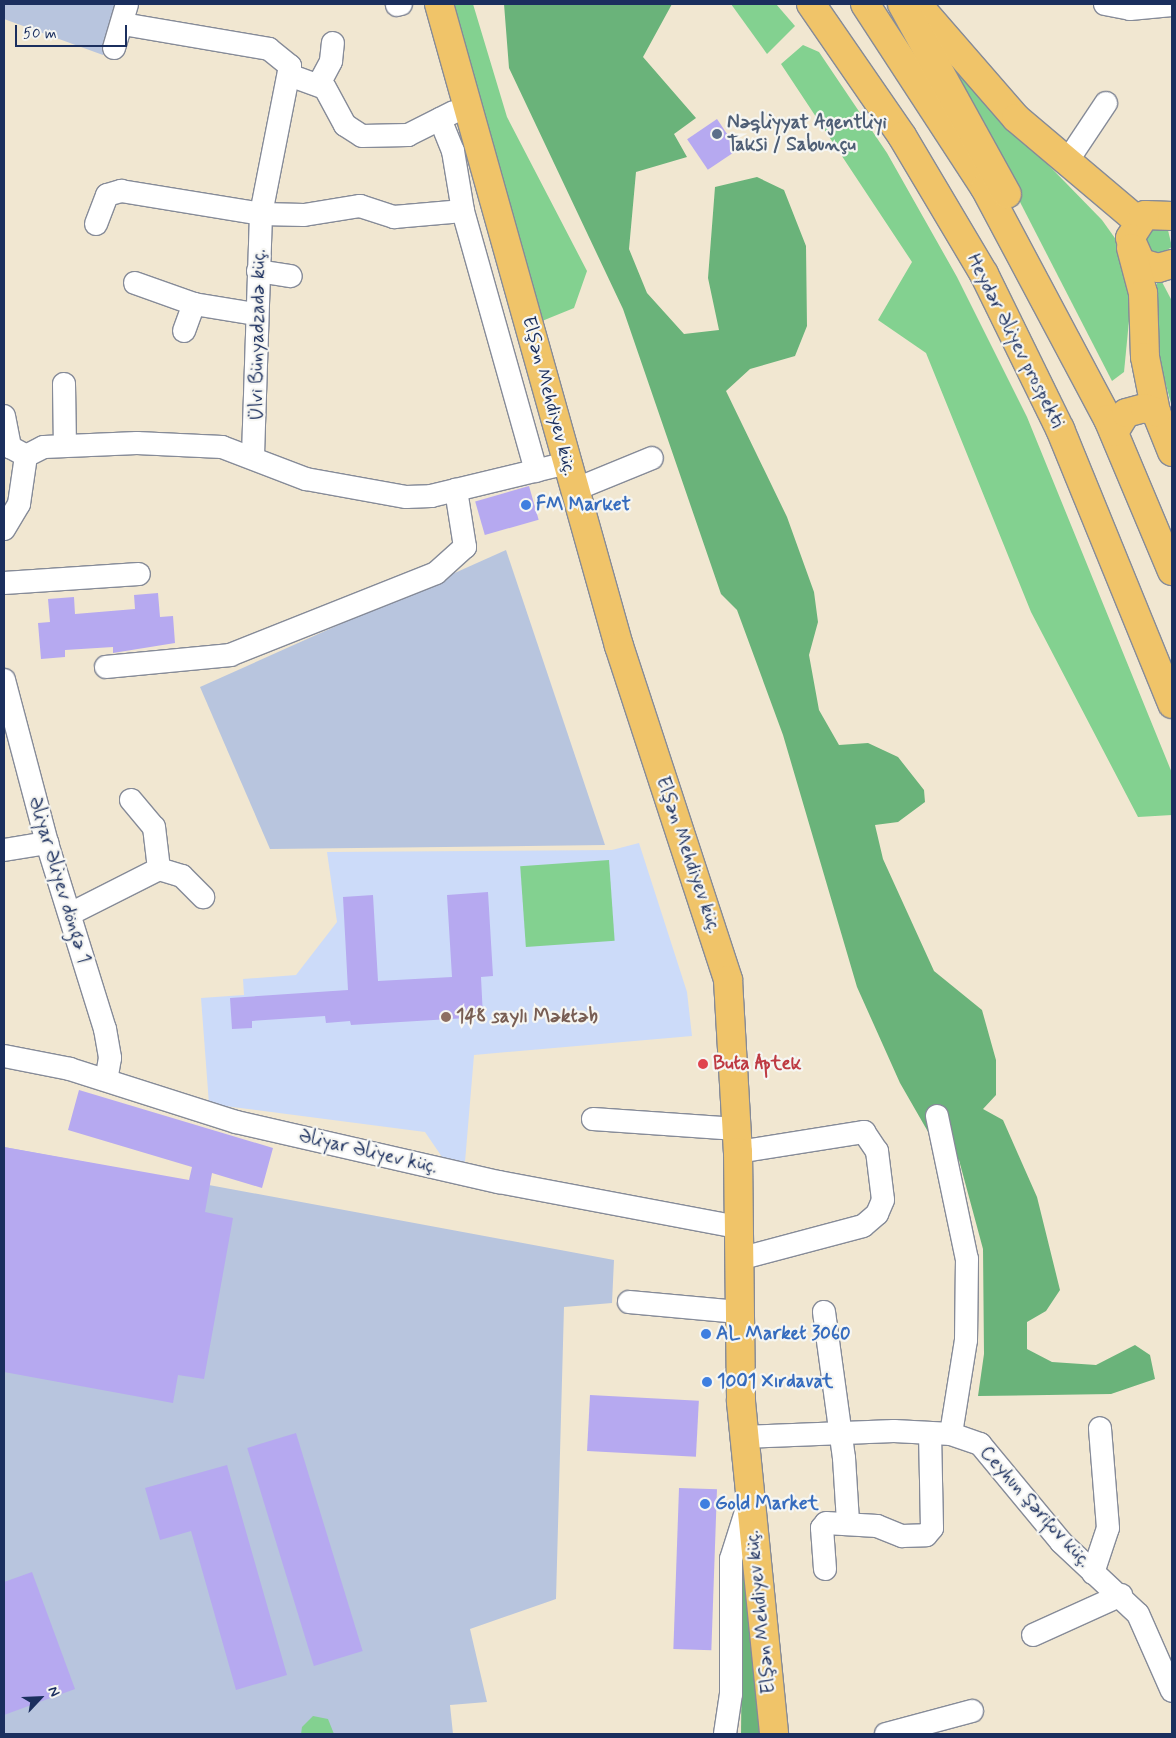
<!DOCTYPE html>
<meta charset="utf-8">
<style>
body{margin:0}
#map{position:relative;width:1176px;height:1738px;overflow:hidden;background:#f1e7d1;font-family:Mynerve,sans-serif}
div>[style]{position:absolute}
.built>*{inset:0;background:#ccdbf9}
.industrial>*{inset:0;background:#b8c5de}
.green>*{inset:0;background:#83d190;transform-origin:0 0}
.forest>*{inset:0;background:#6ab37a}
.building>*{inset:0;background:#b6a9f0;transform-origin:0 0}
.roads{filter:drop-shadow(1px 0 #868b98) drop-shadow(-1px 0 #868b98) drop-shadow(0 1px #868b98) drop-shadow(0 -1px #868b98)}
.minor>*{height:22px;margin:-11px;padding:0 11px;transform-origin:11px;border-radius:11px;background:#fff}
.major>*{height:28px;margin:-14px;padding:0 14px;transform-origin:14px;border-radius:14px;background:#f0c469}
.highway>*{height:28px;margin:-14px;padding:0 14px;transform-origin:14px;border-radius:14px;background:#f0c469}
.dots>*{width:14px;height:14px;translate:-50% -50%;box-sizing:border-box;border:2px solid #f6f6f2;border-radius:50%}
span{translate:-50% -50%;white-space:nowrap;text-align:center;line-height:1.15;-webkit-text-stroke:4.5px #f6f6f2;paint-order:stroke}
.service-label{font-size:19px;color:#4e5e75;font-weight:700}
.left{translate:0 -50%;text-align:left}
.street-label{font-size:19px;color:#1b2f5e}
.shop-label{font-size:19px;color:#366cbe;font-weight:700}
.education-label{font-size:19px;color:#785e54;font-weight:700}
.health-label{font-size:19px;color:#be3a42;font-weight:700}
.frame{position:absolute;inset:0;border:5px solid #1b2f5e;pointer-events:none}
.north{position:absolute;left:15px;top:1673px;width:50px;height:50px;-webkit-text-stroke:4px #f6f6f2;paint-order:stroke;rotate:65deg;font-size:14px;font-weight:700;line-height:20px;text-align:center;color:#1b2f5e}
.north::after{content:'';display:block;margin:auto;width:18px;height:22px;background:#1b2f5e;clip-path:polygon(50% 0,100% 100%,50% 72%,0 100%)}
.scale{position:absolute;left:15px;top:25px;width:112px;height:22px;box-sizing:border-box;border:2px solid #1b2f5e;border-top:0;padding-left:6px;font-size:15px;line-height:18px;white-space:nowrap;color:#1b2f5e;-webkit-text-stroke:4px #f6f6f2;paint-order:stroke}
</style>
<div id="map">
<div class="built">
<i style="clip-path:polygon(639px 843px,687px 992px,692px 1036px,474px 1055px,465px 1162px,442px 1157px,425px 1132px,209px 1104px,201px 998px,244px 995px,243px 979px,296px 975px,337px 922px,327px 852px,612px 850px)"></i>
</div>
<div class="industrial">
<i style="clip-path:polygon(4px 4px,118px 4px,103px 55px,4px 19px)"></i>
<i style="clip-path:polygon(506px 550px,605px 845px,270px 849px,200px 687px)"></i>
<i style="clip-path:polygon(4px 1147px,614px 1260px,612px 1303px,564px 1307px,556px 1599px,470px 1629px,487px 1702px,450px 1705px,453px 1734px,4px 1734px)"></i>
</div>
<div class="green">
<i style="clip-path:polygon(452px 4px,473px 4px,507px 117px,587px 271px,574px 308px,542px 321px)"></i>
<i style="clip-path:polygon(731px 4px,776px 4px,795px 26px,767px 54px)"></i>
<i style="clip-path:polygon(803px 45px,819px 52px,887px 153px,957px 277px,1027px 417px,1172px 773px,1172px 815px,1138px 817px,1031px 612px,926px 353px,878px 320px,912px 262px,781px 64px)"></i>
<i style="clip-path:polygon(948px 62px,1102px 220px,1117px 241px,1132px 290px,1124px 372px,1112px 381px)"></i>
<i style="clip-path:polygon(1167px 226px,1172px 247px,1154px 257px,1140px 236px,1142px 231px)"></i>
<i style="clip-path:polygon(1157px 282px,1162px 282px,1172px 301px,1172px 407px,1154px 341px)"></i>
<i style="left:609px;top:860px;width:81px;height:89px;rotate:86deg"></i>
<i style="clip-path:polygon(313px 1716px,328px 1719px,334px 1734px,301px 1734px,302px 1727px)"></i>
</div>
<div class="forest">
<i style="clip-path:polygon(504px 4px,672px 4px,643px 57px,696px 118px,674px 134px,687px 157px,636px 172px,629px 249px,647px 293px,684px 334px,719px 330px,708px 278px,715px 187px,757px 177px,784px 190px,806px 246px,807px 326px,795px 356px,750px 369px,726px 391px,787px 517px,814px 592px,818px 622px,809px 655px,819px 710px,839px 745px,868px 743px,898px 757px,924px 790px,925px 802px,898px 822px,875px 825px,883px 859px,934px 971px,982px 1010px,996px 1060px,996px 1095px,983px 1109px,1003px 1120px,1037px 1197px,1060px 1290px,1046px 1311px,1027px 1322px,1027px 1349px,1052px 1362px,1096px 1365px,1135px 1345px,1150px 1355px,1155px 1379px,1111px 1394px,978px 1396px,984px 1354px,983px 1249px,959px 1160px,931px 1137px,900px 1083px,857px 987px,783px 735px,737px 610px,721px 594px,623px 309px,509px 68px)"></i>
<i style="clip-path:polygon(743px 1556px,765px 1734px,741px 1734px)"></i>
</div>
<div class="building">
<i style="left:717px;top:119px;width:37px;height:36px;rotate:56deg"></i>
<i style="left:529px;top:486px;width:35px;height:56px;rotate:74deg"></i>
<i style="clip-path:polygon(158px 593px,160px 617px,173px 616px,175px 643px,113px 653px,113px 647px,65px 650px,65px 657px,41px 659px,38px 623px,50px 622px,48px 599px,74px 597px,75px 614px,135px 609px,134px 595px)"></i>
<i style="clip-path:polygon(488px 892px,493px 976px,481px 977px,483px 1017px,351px 1025px,350px 1021px,326px 1023px,325px 1016px,252px 1021px,252px 1028px,232px 1029px,230px 998px,348px 990px,343px 897px,373px 895px,378px 981px,452px 977px,447px 895px)"></i>
<i style="clip-path:polygon(79px 1090px,273px 1148px,262px 1188px,212px 1173px,205px 1212px,233px 1218px,204px 1379px,178px 1375px,173px 1403px,4px 1372px,4px 1147px,189px 1180px,192px 1167px,68px 1130px)"></i>
<i style="left:590px;top:1395px;width:109px;height:56px;rotate:3deg"></i>
<i style="left:296px;top:1433px;width:228px;height:51px;rotate:73deg"></i>
<i style="clip-path:polygon(227px 1465px,287px 1675px,236px 1690px,191px 1531px,160px 1540px,145px 1488px)"></i>
<i style="left:679px;top:1488px;width:38px;height:161px;rotate:2deg"></i>
<i style="clip-path:polygon(32px 1572px,75px 1689px,4px 1715px,4px 1582px)"></i>
</div>
<div class="roads">
<div class="minor">
<i style="left:1105px;top:4px;width:25px;rotate:11deg"></i>
<i style="left:1130px;top:9px;width:42px;rotate:-5.4deg"></i>
<i style="left:397px;top:5px;width:4px;rotate:-14deg"></i>
<i style="left:123px;top:24px;width:148px;rotate:9.7deg"></i>
<i style="left:269px;top:49px;width:27px;rotate:39deg"></i>
<i style="left:290px;top:66px;width:151px;rotate:101.1deg"></i>
<i style="left:261px;top:214px;width:244px;rotate:91.9deg"></i>
<i style="left:114px;top:48px;width:46px;rotate:-73.5deg"></i>
<i style="left:289px;top:75px;width:38px;rotate:20deg"></i>
<i style="left:325px;top:88px;width:42px;rotate:61.6deg"></i>
<i style="left:345px;top:125px;width:20px;rotate:33deg"></i>
<i style="left:362px;top:136px;width:46px;rotate:-1.2deg"></i>
<i style="left:408px;top:135px;width:51px;rotate:-26.6deg"></i>
<i style="left:319px;top:84px;width:26px;rotate:-62deg"></i>
<i style="left:331px;top:61px;width:18px;rotate:-84deg"></i>
<i style="left:440px;top:119px;width:35px;rotate:68deg"></i>
<i style="left:453px;top:151px;width:61px;rotate:80.5deg"></i>
<i style="left:463px;top:211px;width:270px;rotate:74.3deg"></i>
<i style="left:1066px;top:163px;width:72px;rotate:-56.3deg"></i>
<i style="left:96px;top:224px;width:31px;rotate:-69deg"></i>
<i style="left:107px;top:195px;width:15px;rotate:-16deg"></i>
<i style="left:121px;top:191px;width:142px;rotate:9.3deg"></i>
<i style="left:261px;top:214px;width:43px;rotate:1.3deg"></i>
<i style="left:304px;top:215px;width:57px;rotate:-9.1deg"></i>
<i style="left:360px;top:206px;width:36px;rotate:18deg"></i>
<i style="left:394px;top:217px;width:69px;rotate:-5deg"></i>
<i style="left:258px;top:271px;width:33px;rotate:9deg"></i>
<i style="left:135px;top:283px;width:63px;rotate:19.6deg"></i>
<i style="left:194px;top:304px;width:62px;rotate:9.3deg"></i>
<i style="left:184px;top:331px;width:29px;rotate:-70deg"></i>
<i style="left:64px;top:384px;width:61px;rotate:89.1deg"></i>
<i style="left:4px;top:416px;width:32px;rotate:79deg"></i>
<i style="left:10px;top:447px;width:18px;rotate:29deg"></i>
<i style="left:574px;top:490px;width:84px;rotate:-22.3deg"></i>
<i style="left:4px;top:529px;width:29px;rotate:-59deg"></i>
<i style="left:19px;top:504px;width:49px;rotate:-81.7deg"></i>
<i style="left:26px;top:456px;width:20px;rotate:-27deg"></i>
<i style="left:44px;top:447px;width:93px;rotate:-2.5deg"></i>
<i style="left:137px;top:443px;width:85px;rotate:2.7deg"></i>
<i style="left:222px;top:447px;width:90px;rotate:20.9deg"></i>
<i style="left:306px;top:479px;width:102px;rotate:10.2deg"></i>
<i style="left:406px;top:497px;width:25px;rotate:-2deg"></i>
<i style="left:431px;top:496px;width:140px;rotate:-13.6deg"></i>
<i style="left:4px;top:583px;width:135px;rotate:-3.8deg"></i>
<i style="left:106px;top:667px;width:125px;rotate:-5.5deg"></i>
<i style="left:230px;top:655px;width:222px;rotate:-21.7deg"></i>
<i style="left:436px;top:573px;width:39px;rotate:-42deg"></i>
<i style="left:465px;top:547px;width:58px;rotate:-99deg"></i>
<i style="left:4px;top:680px;width:169px;rotate:75.2deg"></i>
<i style="left:47px;top:843px;width:195px;rotate:72.7deg"></i>
<i style="left:105px;top:1029px;width:29px;rotate:80deg"></i>
<i style="left:110px;top:1058px;width:22px;rotate:100deg"></i>
<i style="left:131px;top:800px;width:35px;rotate:50deg"></i>
<i style="left:154px;top:827px;width:42px;rotate:83.2deg"></i>
<i style="left:4px;top:850px;width:44px;rotate:-9.2deg"></i>
<i style="left:70px;top:914px;width:100px;rotate:-26.8deg"></i>
<i style="left:159px;top:869px;width:24px;rotate:17deg"></i>
<i style="left:182px;top:876px;width:30px;rotate:45deg"></i>
<i style="left:4px;top:1056px;width:67px;rotate:11.1deg"></i>
<i style="left:70px;top:1069px;width:174px;rotate:17.7deg"></i>
<i style="left:236px;top:1122px;width:270px;rotate:12.9deg"></i>
<i style="left:499px;top:1182px;width:243px;rotate:10.7deg"></i>
<i style="left:937px;top:1116px;width:146px;rotate:78.2deg"></i>
<i style="left:967px;top:1259px;width:81px;rotate:90.7deg"></i>
<i style="left:966px;top:1340px;width:95px;rotate:99.1deg"></i>
<i style="left:593px;top:1119px;width:144px;rotate:4deg"></i>
<i style="left:738px;top:1152px;width:128px;rotate:-9deg"></i>
<i style="left:864px;top:1132px;width:23px;rotate:56deg"></i>
<i style="left:877px;top:1151px;width:49px;rotate:83deg"></i>
<i style="left:883px;top:1200px;width:15px;rotate:113deg"></i>
<i style="left:877px;top:1214px;width:18px;rotate:139deg"></i>
<i style="left:863px;top:1226px;width:128px;rotate:165.1deg"></i>
<i style="left:629px;top:1302px;width:110px;rotate:5.2deg"></i>
<i style="left:824px;top:1312px;width:147px;rotate:82.2deg"></i>
<i style="left:844px;top:1458px;width:63px;rotate:86.4deg"></i>
<i style="left:743px;top:1437px;width:151px;rotate:-2.3deg"></i>
<i style="left:894px;top:1431px;width:57px;rotate:3deg"></i>
<i style="left:951px;top:1434px;width:31px;rotate:19deg"></i>
<i style="left:980px;top:1444px;width:127px;rotate:50.4deg"></i>
<i style="left:1061px;top:1542px;width:105px;rotate:43.1deg"></i>
<i style="left:1138px;top:1614px;width:84px;rotate:66.2deg"></i>
<i style="left:825px;top:1569px;width:41px;rotate:-94.2deg"></i>
<i style="left:822px;top:1528px;width:6px;rotate:-51deg"></i>
<i style="left:826px;top:1523px;width:51px;rotate:3.4deg"></i>
<i style="left:877px;top:1526px;width:27px;rotate:22deg"></i>
<i style="left:902px;top:1536px;width:24px;rotate:-2deg"></i>
<i style="left:926px;top:1535px;width:9px;rotate:-49deg"></i>
<i style="left:932px;top:1528px;width:95px;rotate:-91.2deg"></i>
<i style="left:1093px;top:1573px;width:47px;rotate:-71.6deg"></i>
<i style="left:1108px;top:1528px;width:100px;rotate:-94.6deg"></i>
<i style="left:1033px;top:1635px;width:97px;rotate:-24.4deg"></i>
<i style="left:725px;top:1734px;width:40px;rotate:-81.5deg"></i>
<i style="left:731px;top:1694px;width:135px;rotate:-90deg"></i>
<i style="left:731px;top:1559px;width:63px;rotate:-72.4deg"></i>
<i style="left:886px;top:1734px;width:89px;rotate:-15deg"></i>
</div>
<div class="major">
<i style="left:439px;top:4px;width:667px;rotate:74.34deg"></i>
<i style="left:619px;top:646px;width:351px;rotate:71.9deg"></i>
<i style="left:728px;top:980px;width:172px;rotate:86.7deg"></i>
<i style="left:738px;top:1152px;width:250px;rotate:89.3deg"></i>
<i style="left:741px;top:1402px;width:334px;rotate:84.3deg"></i>
<i style="left:917px;top:4px;width:151px;rotate:49deg"></i>
<i style="left:1016px;top:118px;width:160px;rotate:40.2deg"></i>
<i style="left:1172px;top:216px;width:27px;rotate:-178deg"></i>
<i style="left:1145px;top:215px;width:27px;rotate:123deg"></i>
<i style="left:1130px;top:238px;width:27px;rotate:66deg"></i>
<i style="left:1141px;top:263px;width:18px;rotate:16deg"></i>
<i style="left:1158px;top:268px;width:15px;rotate:-16deg"></i>
<i style="left:1131px;top:248px;width:47px;rotate:75.1deg"></i>
<i style="left:1143px;top:293px;width:64px;rotate:88.2deg"></i>
<i style="left:1145px;top:357px;width:56px;rotate:78.7deg"></i>
<i style="left:1156px;top:412px;width:43px;rotate:68.2deg"></i>
</div>
<div class="highway">
<i style="left:811px;top:4px;width:160px;rotate:55.4deg"></i>
<i style="left:902px;top:136px;width:161px;rotate:59.3deg"></i>
<i style="left:984px;top:274px;width:173px;rotate:63.9deg"></i>
<i style="left:1060px;top:429px;width:297px;rotate:67.8deg"></i>
<i style="left:865px;top:4px;width:220px;rotate:56.9deg"></i>
<i style="left:985px;top:188px;width:262px;rotate:62deg"></i>
<i style="left:1108px;top:419px;width:165px;rotate:67.2deg"></i>
<i style="left:902px;top:4px;width:217px;rotate:61.1deg"></i>
<i style="left:1114px;top:432px;width:22px;rotate:-58deg"></i>
<i style="left:1126px;top:413px;width:20px;rotate:-15deg"></i>
<i style="left:1145px;top:408px;width:12px;rotate:20deg"></i>
</div>
</div>
<div class="dots">
<i style="left:717px;top:134px;background:#5c6f8a"></i>
<i style="left:526px;top:505px;background:#3f7fe0"></i>
<i style="left:446px;top:1017px;background:#8d6e63"></i>
<i style="left:703px;top:1064px;background:#e0444e"></i>
<i style="left:706px;top:1334px;background:#3f7fe0"></i>
<i style="left:707px;top:1382px;background:#3f7fe0"></i>
<i style="left:705px;top:1504px;background:#3f7fe0"></i>
</div>
<div class="service-label">
<span class="left" style="left:727px;top:134px">Nəqliyyat Agentliyi<br>Taksi / Sabunçu</span>
</div>
<div class="street-label">
<span style="left:258px;top:335px;rotate:-89deg">Ülvi Bünyadzadə küç.</span>
<span style="left:1015px;top:341px;rotate:63deg">Heydər Əliyev prospekti</span>
<span style="left:549px;top:396px;rotate:75deg">Elşən Mehdiyev küç.</span>
<span style="left:688px;top:855px;rotate:71deg">Elşən Mehdiyev küç.</span>
<span style="left:59px;top:880px;rotate:73deg">Əliyar Əliyev döngə 1</span>
<span style="left:368px;top:1152px;rotate:13deg">Əliyar Əliyev küç.</span>
<span style="left:1035px;top:1507px;rotate:48deg">Ceyhun Şərifov küç.</span>
<span style="left:761px;top:1612px;rotate:-96deg">Elşən Mehdiyev küç.</span>
</div>
<div class="shop-label">
<span class="left" style="left:536px;top:505px">FM Market</span>
<span class="left" style="left:716px;top:1334px">AL Market 3060</span>
<span class="left" style="left:717px;top:1382px">1001 Xırdavat</span>
<span class="left" style="left:715px;top:1504px">Gold Market</span>
</div>
<div class="education-label">
<span class="left" style="left:456px;top:1017px">148 saylı Məktəb</span>
</div>
<div class="health-label">
<span class="left" style="left:713px;top:1064px">Buta Aptek</span>
</div>
<div class="frame"></div>
<div class="north">N</div>
<div class="scale">50 m</div>
</div>
